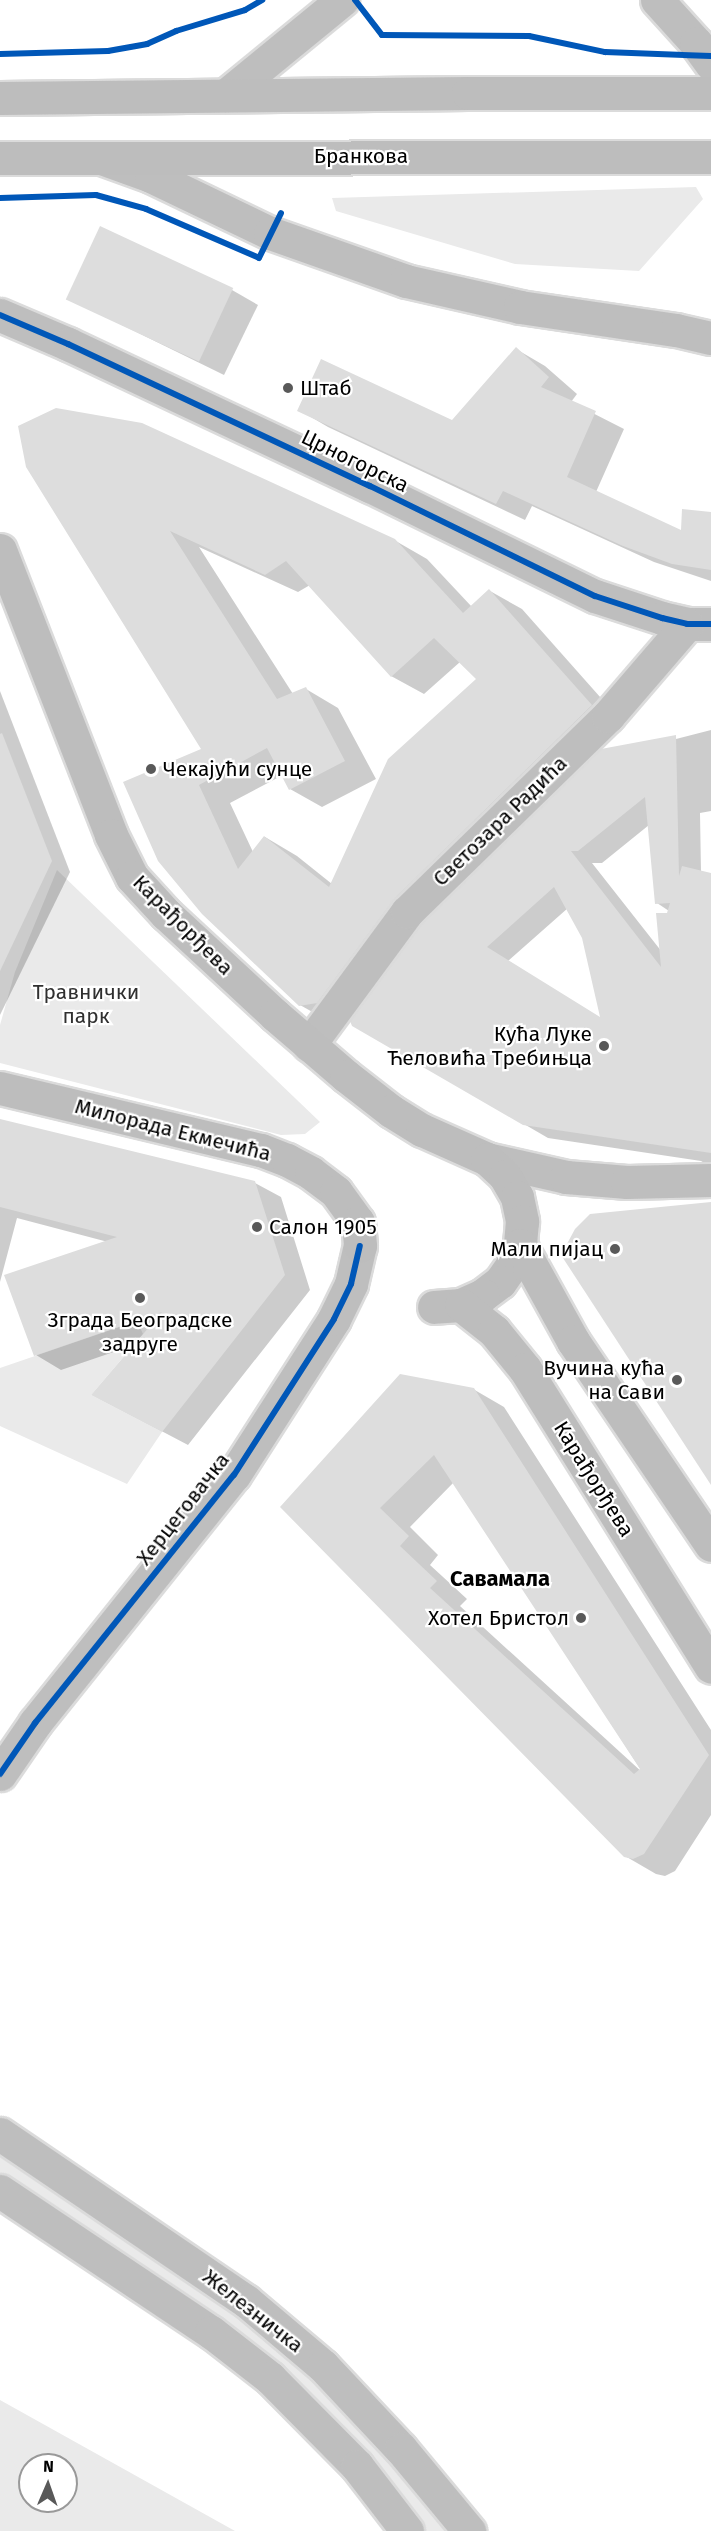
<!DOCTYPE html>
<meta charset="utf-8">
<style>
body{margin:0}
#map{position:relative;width:711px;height:2531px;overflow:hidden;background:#fff;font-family:"Fira Sans",sans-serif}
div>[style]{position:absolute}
.green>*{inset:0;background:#eaeaea}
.shadow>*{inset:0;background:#0003}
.building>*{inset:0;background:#ddd;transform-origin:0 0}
.roads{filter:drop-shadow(2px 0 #dbdbdb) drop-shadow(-2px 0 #dbdbdb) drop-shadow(0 2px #dbdbdb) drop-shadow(0 -2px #dbdbdb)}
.minor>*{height:33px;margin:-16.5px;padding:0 16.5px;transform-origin:16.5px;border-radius:16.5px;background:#bebebe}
.major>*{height:33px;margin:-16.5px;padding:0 16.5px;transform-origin:16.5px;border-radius:16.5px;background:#bdbdbd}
.cycleway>*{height:6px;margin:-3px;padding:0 3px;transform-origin:3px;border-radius:3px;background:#0057b8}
.dots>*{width:16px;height:16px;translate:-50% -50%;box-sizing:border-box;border:3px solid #fff;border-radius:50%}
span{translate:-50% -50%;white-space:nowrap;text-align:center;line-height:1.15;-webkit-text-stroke:4.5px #fff;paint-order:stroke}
.street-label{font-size:21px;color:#000}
.poi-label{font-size:21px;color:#000}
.left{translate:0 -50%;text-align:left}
.right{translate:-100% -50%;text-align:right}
.park-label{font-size:21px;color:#303030}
.neighbourhood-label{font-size:22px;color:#000;font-weight:700}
.north{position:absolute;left:18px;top:2453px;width:60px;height:60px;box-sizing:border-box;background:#fff;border:2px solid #999;border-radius:50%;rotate:2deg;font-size:16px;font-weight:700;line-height:24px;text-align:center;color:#000}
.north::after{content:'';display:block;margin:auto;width:21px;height:27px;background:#595959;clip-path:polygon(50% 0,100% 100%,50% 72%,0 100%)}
</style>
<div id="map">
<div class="green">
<i style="clip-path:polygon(696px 187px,703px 199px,639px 271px,515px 264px,336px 211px,332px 198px)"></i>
<i style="clip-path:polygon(57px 870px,320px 1122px,305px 1134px,281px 1135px,0 1063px,0 1025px,15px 972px)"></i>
<i style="clip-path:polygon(137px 1321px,143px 1334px,91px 1395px,162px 1432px,127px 1484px,0 1426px,0 1368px)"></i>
<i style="clip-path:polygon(0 2151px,253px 2322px,357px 2419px,446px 2531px,422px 2531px,155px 2277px,0 2173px)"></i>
<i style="clip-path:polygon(evenodd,0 2400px,235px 2531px,0 2531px,0 2400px,30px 2465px,66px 2465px,66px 2501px,30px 2501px,30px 2465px)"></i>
</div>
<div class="shadow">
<i style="clip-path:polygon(232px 290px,258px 305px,224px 375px,67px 298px)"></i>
<i style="clip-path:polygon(516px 349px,545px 366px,577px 394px,571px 402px,624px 429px,596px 492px,682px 532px,711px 513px,711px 581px,654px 562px,532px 506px,525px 520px,328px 427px,299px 410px,452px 422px)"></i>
<i style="clip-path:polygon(evenodd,27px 466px,394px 540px,427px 559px,472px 607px,490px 591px,522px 609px,624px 724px,426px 917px,421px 927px,676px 739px,711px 730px,711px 811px,700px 813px,701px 872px,711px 874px,711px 1167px,701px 1161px,548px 1138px,353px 1025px,351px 1018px,349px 1021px,332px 1023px,300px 1005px,159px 860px,203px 750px,27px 466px,199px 547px,298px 592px,310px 585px,391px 676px,424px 694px,460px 662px,478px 679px,332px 884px,297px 856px,265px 837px,253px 852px,230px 803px,283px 775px,290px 789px,322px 807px,376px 779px,338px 708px,306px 689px,293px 694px,199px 547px,27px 466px,649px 825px,657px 903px,669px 911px,662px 952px,592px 863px,602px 863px,649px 825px,27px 466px,568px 908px,583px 937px,602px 1019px,508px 961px,568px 908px)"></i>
<i style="clip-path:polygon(0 691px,70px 872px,0 1015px)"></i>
<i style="clip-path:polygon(0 1121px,255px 1183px,281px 1197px,310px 1290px,188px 1445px,93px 1395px,137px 1344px,61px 1370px,36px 1355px,108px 1242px,17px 1218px,0 1282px)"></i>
<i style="clip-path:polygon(evenodd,473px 1389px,504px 1407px,711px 1730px,711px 1815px,675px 1871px,665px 1876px,656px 1874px,625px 1856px,282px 1507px,473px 1389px,454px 1482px,643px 1773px,460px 1606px,467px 1599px,430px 1565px,438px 1555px,410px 1527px,454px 1482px)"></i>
</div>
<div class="building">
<i style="left:100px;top:226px;width:147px;height:81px;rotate:25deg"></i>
<i style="clip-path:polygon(516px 347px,549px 377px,541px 387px,596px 411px,567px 477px,681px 530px,682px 509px,711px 512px,711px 570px,672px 564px,623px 546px,503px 491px,496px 504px,297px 411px,321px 359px,452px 420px)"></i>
<i style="clip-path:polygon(evenodd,56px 408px,142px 423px,395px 539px,463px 613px,489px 589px,592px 705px,394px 899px,317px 1003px,299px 1006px,202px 914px,158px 861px,123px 782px,201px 749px,26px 467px,18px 426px,56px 408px,170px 531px,265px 575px,286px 561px,391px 677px,434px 638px,476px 679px,388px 759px,329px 887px,264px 836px,238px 869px,199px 785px,267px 748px,289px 790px,345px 761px,306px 687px,277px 699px,170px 531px)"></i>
<i style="clip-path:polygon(2px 733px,52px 861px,0 971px,0 734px)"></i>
<i style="clip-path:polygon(evenodd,676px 735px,679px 876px,682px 866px,711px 873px,711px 1153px,523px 1125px,352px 1026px,350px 1021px,421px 924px,601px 749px,676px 735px,645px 797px,655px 904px,670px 903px,667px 913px,656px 913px,661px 967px,571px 851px,578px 851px,645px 797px,676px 735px,554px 887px,582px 938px,600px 1017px,487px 947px,554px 887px)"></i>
<i style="clip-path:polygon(0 1119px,255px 1181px,285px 1275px,162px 1432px,91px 1395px,162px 1312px,34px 1356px,4px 1275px,117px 1237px,0 1207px)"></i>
<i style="clip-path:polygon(711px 1202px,711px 1485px,561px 1255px,575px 1229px,590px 1214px)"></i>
<i style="clip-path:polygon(evenodd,400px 1374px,474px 1388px,709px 1755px,644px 1854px,633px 1859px,624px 1857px,280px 1507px,400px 1374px,434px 1455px,640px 1769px,634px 1774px,430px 1588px,437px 1581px,400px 1546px,409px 1536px,380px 1508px,434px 1455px)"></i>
</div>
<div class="roads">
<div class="minor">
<i style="left:657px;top:0;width:58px;rotate:47.8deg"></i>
<i style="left:696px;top:43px;width:26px;rotate:54deg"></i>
<i style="left:226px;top:95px;width:150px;rotate:-39.3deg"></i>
<i style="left:104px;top:159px;width:50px;rotate:19.9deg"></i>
<i style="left:151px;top:176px;width:132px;rotate:25.6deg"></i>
<i style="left:270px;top:233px;width:144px;rotate:19.4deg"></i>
<i style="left:406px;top:281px;width:117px;rotate:12.8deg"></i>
<i style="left:520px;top:307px;width:158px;rotate:8.4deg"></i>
<i style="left:676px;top:330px;width:36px;rotate:13deg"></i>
<i style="left:0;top:315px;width:74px;rotate:23.1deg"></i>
<i style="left:68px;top:344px;width:334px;rotate:25.2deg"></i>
<i style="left:370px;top:486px;width:250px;rotate:26.1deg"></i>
<i style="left:595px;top:596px;width:71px;rotate:18.2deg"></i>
<i style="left:662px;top:618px;width:26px;rotate:13deg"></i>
<i style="left:687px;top:624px;width:24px"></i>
<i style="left:309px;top:1045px;width:165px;rotate:-53.6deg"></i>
<i style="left:407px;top:912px;width:281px;rotate:-44.3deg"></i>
<i style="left:608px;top:716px;width:121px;rotate:-49.3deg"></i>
<i style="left:487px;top:1159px;width:81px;rotate:12.8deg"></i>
<i style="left:566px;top:1177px;width:61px;rotate:4.7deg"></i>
<i style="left:627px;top:1182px;width:84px;rotate:-1.4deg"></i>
<i style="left:0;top:1774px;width:62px;rotate:-55.5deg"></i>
<i style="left:35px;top:1723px;width:318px;rotate:-51.3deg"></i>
<i style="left:234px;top:1475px;width:185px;rotate:-57.3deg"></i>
<i style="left:334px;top:1319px;width:39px;rotate:-64deg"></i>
<i style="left:351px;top:1284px;width:39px;rotate:-77deg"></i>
<i style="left:0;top:2134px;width:297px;rotate:34.2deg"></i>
<i style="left:246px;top:2301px;width:101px;rotate:40.2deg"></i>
<i style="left:323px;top:2366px;width:114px;rotate:46.8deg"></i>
<i style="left:401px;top:2449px;width:107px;rotate:50.3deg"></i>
<i style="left:0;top:2191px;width:254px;rotate:33.8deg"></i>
<i style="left:211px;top:2332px;width:75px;rotate:37.9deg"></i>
<i style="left:270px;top:2378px;width:124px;rotate:45.3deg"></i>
<i style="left:357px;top:2466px;width:82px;rotate:52.4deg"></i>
</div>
<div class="major">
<i style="left:0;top:98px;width:468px;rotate:-0.6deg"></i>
<i style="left:468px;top:93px;width:243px"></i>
<i style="left:0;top:158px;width:711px;rotate:-0.08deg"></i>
<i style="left:0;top:550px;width:306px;rotate:68.7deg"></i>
<i style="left:111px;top:835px;width:47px;rotate:63.4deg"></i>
<i style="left:132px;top:877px;width:50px;rotate:47.4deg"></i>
<i style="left:166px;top:914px;width:149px;rotate:42.8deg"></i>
<i style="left:275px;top:1015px;width:94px;rotate:40.7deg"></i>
<i style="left:346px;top:1076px;width:57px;rotate:37.9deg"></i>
<i style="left:391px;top:1111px;width:36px;rotate:32deg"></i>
<i style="left:422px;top:1130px;width:71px;rotate:24deg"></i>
<i style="left:487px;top:1159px;width:25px;rotate:43deg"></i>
<i style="left:505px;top:1176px;width:24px;rotate:60deg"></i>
<i style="left:517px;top:1197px;width:25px;rotate:78deg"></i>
<i style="left:522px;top:1221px;width:24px;rotate:95deg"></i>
<i style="left:520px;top:1245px;width:22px;rotate:112deg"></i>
<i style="left:512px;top:1265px;width:21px;rotate:125deg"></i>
<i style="left:500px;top:1282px;width:21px;rotate:143deg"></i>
<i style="left:483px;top:1295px;width:24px;rotate:156deg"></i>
<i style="left:461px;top:1305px;width:27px;rotate:176deg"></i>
<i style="left:0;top:1088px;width:268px;rotate:13.4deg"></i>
<i style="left:261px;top:1150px;width:28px;rotate:21deg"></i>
<i style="left:287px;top:1160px;width:27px;rotate:28deg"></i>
<i style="left:311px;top:1173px;width:31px;rotate:37deg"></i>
<i style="left:336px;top:1192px;width:37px;rotate:54deg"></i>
<i style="left:358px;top:1222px;width:24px;rotate:85deg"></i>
<i style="left:520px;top:1245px;width:110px;rotate:61.1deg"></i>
<i style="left:573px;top:1341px;width:246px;rotate:55.9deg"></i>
<i style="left:461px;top:1305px;width:42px;rotate:38.2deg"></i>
<i style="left:494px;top:1331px;width:49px;rotate:50.8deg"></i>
<i style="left:525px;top:1369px;width:351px;rotate:58deg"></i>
</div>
</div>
<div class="cycleway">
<i style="left:355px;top:0;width:44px;rotate:52.4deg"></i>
<i style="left:382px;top:35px;width:147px;rotate:0.4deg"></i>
<i style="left:529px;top:36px;width:78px;rotate:11.9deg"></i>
<i style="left:605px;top:52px;width:106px;rotate:2.2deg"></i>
<i style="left:0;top:54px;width:108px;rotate:-1.6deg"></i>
<i style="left:108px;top:51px;width:40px;rotate:-10deg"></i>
<i style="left:147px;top:44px;width:32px;rotate:-24deg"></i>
<i style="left:176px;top:31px;width:72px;rotate:-16.9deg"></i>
<i style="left:245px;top:10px;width:20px;rotate:-30deg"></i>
<i style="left:0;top:198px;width:96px;rotate:-1.8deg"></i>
<i style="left:96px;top:195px;width:52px;rotate:15.6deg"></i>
<i style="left:146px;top:209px;width:123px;rotate:23.4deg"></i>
<i style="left:259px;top:258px;width:50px;rotate:-63.9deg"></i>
<i style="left:0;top:315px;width:74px;rotate:23.1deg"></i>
<i style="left:68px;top:344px;width:334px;rotate:25.2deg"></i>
<i style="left:370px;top:486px;width:250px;rotate:26.1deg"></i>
<i style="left:595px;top:596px;width:71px;rotate:18.2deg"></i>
<i style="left:662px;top:618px;width:26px;rotate:13deg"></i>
<i style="left:687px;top:624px;width:24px"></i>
<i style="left:0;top:1774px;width:62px;rotate:-55.5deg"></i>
<i style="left:35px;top:1723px;width:318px;rotate:-51.3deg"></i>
<i style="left:234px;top:1475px;width:185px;rotate:-57.3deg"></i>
<i style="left:334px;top:1319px;width:39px;rotate:-64deg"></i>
<i style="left:351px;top:1284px;width:39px;rotate:-77deg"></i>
</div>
<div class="dots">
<i style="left:288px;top:388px;background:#595959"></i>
<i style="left:151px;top:769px;background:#595959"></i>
<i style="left:604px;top:1046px;background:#595959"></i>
<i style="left:257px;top:1227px;background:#595959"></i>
<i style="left:615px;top:1249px;background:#595959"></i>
<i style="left:140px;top:1298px;background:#595959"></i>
<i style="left:677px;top:1380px;background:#595959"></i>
<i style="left:581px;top:1618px;background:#595959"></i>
</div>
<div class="street-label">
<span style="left:361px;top:156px">Бранкова</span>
<span style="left:355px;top:461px;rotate:26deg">Црногорска</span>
<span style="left:500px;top:821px;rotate:-44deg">Светозара Радића</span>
<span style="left:183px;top:925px;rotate:45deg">Карађорђева</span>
<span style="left:173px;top:1130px;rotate:14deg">Милорада Екмечића</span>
<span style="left:594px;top:1479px;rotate:58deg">Карађорђева</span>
<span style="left:183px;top:1509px;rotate:-52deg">Херцеговачка</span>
<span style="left:253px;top:2311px;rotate:38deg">Железничка</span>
</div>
<div class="poi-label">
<span class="left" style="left:300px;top:388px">Штаб</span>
<span class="left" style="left:163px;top:769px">Чекајући сунце</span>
<span class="right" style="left:592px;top:1046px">Кућа Луке<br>Ћеловића Требињца</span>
<span class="left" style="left:269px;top:1227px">Салон 1905</span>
<span class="right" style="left:603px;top:1249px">Мали пијац</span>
<span style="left:140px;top:1332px">Зграда Београдске<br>задруге</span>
<span class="right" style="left:665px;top:1380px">Вучина кућа<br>на Сави</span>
<span class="right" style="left:569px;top:1618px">Хотел Бристол</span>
</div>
<div class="park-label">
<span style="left:86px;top:1004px">Травнички<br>парк</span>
</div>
<div class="neighbourhood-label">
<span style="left:500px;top:1579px">Савамала</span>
</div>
<div class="north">N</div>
</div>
